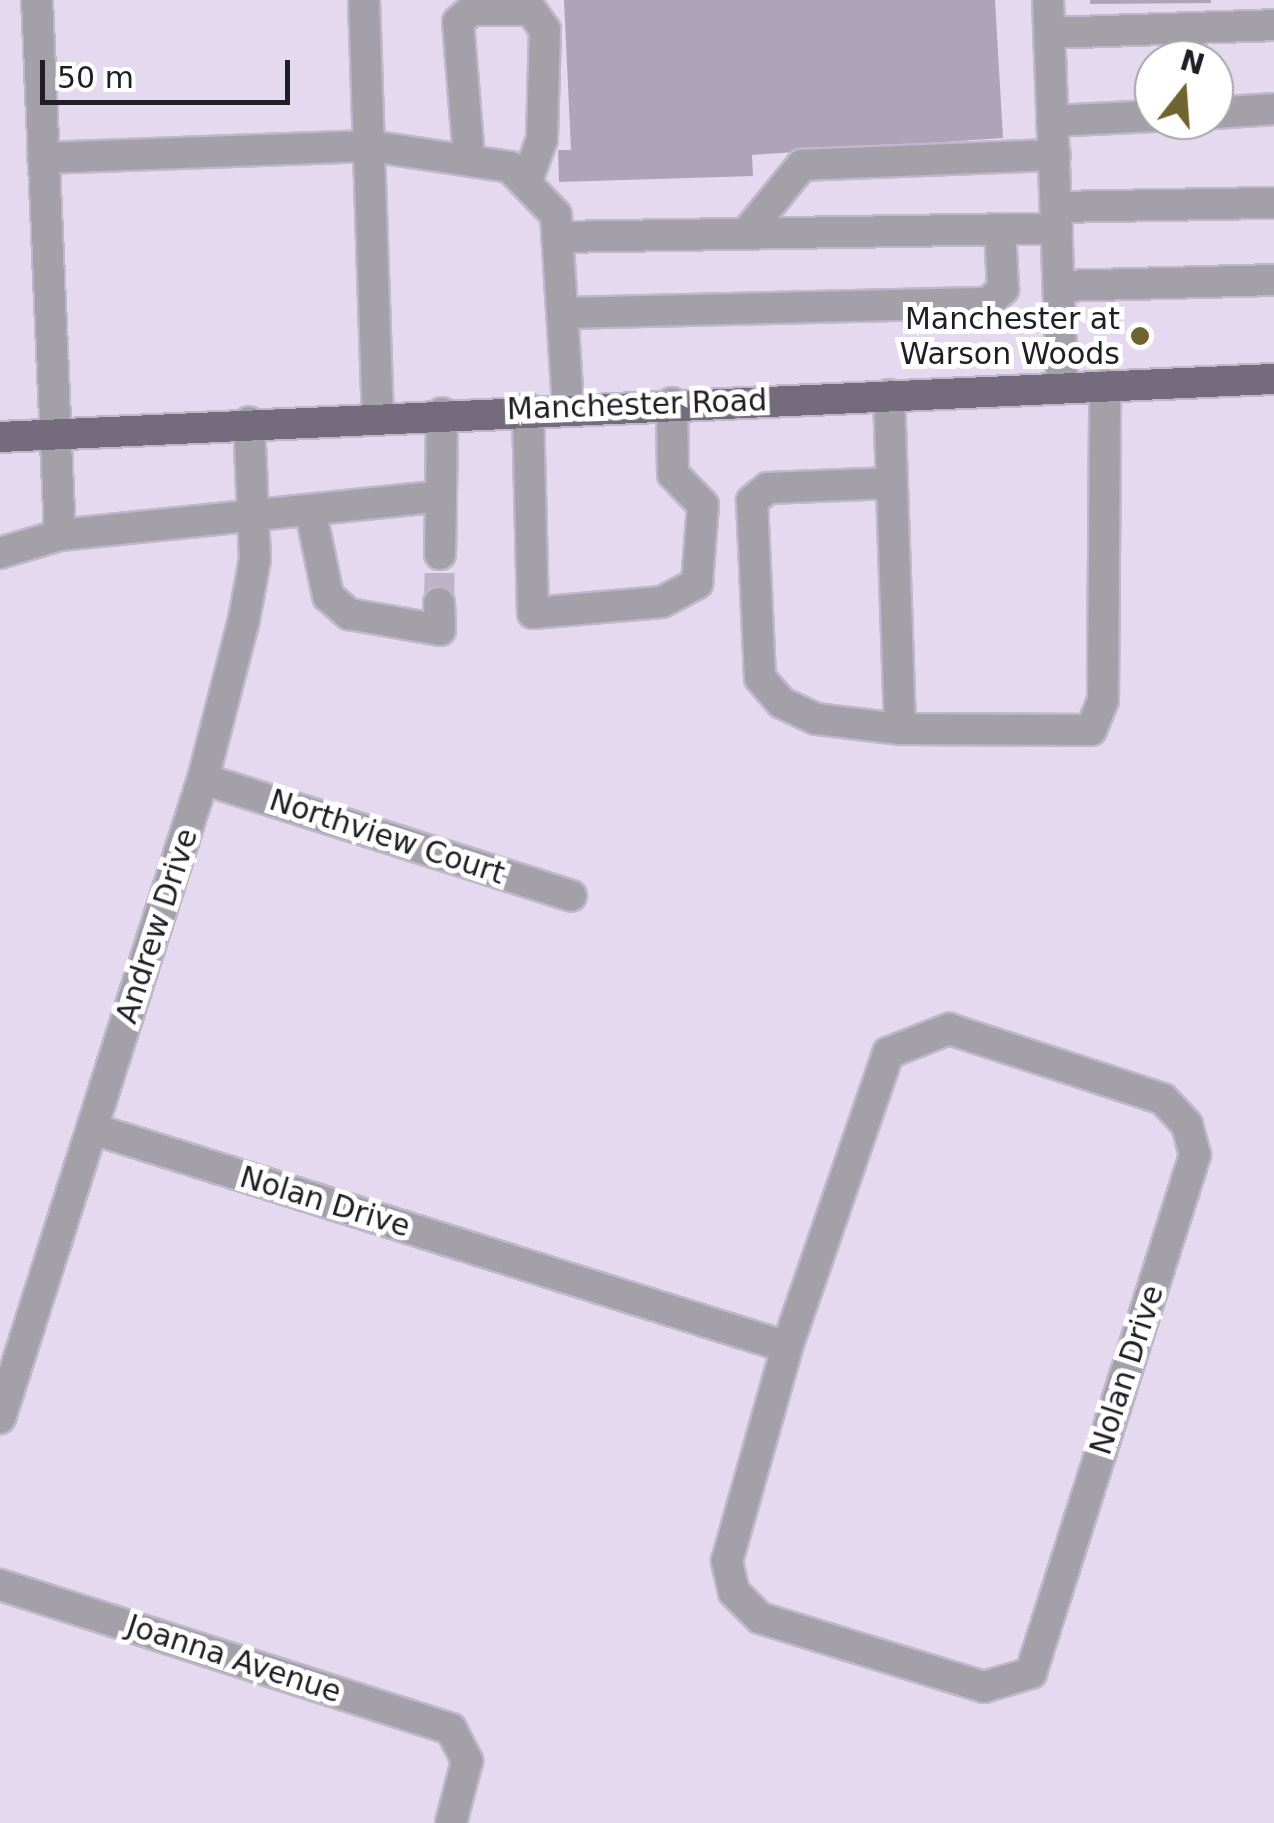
<!DOCTYPE html>
<style>
body{margin:0}
#map{position:relative;width:1274px;height:1823px;overflow:hidden;background:#e4d9ef;font-family:"DejaVu Sans",sans-serif}
div>[style]{position:absolute}
.building>*{inset:0;background:#aea4b9}
.minor-tunnel>*{height:30px;margin-top:-15px;transform-origin:0;background:repeating-linear-gradient(90deg,#bdb3c7 0 30px,transparent 0 45px)}
.roads{filter:drop-shadow(2px 0 #c1b7cb) drop-shadow(-2px 0 #c1b7cb) drop-shadow(0 2px #c1b7cb) drop-shadow(0 -2px #c1b7cb)}
.minor>*{height:30px;margin:-15px;padding:0 15px;transform-origin:15px;border-radius:15px;background:#a4a0a9}
.major>*{height:30px;margin:-15px;padding:0 15px;transform-origin:15px;border-radius:15px;background:#746c7c}
.dots>*{width:28px;height:28px;translate:-50% -50%;box-sizing:border-box;border:5px solid #fff;border-radius:50%}
span{translate:-50% -50%;white-space:nowrap;text-align:center;line-height:1.15;-webkit-text-stroke:10px #fff;paint-order:stroke}
.poi-label{font-size:30px;color:#211d25}
.right{translate:-100% -50%;text-align:right}
.street-label{font-size:30px;color:#211d25}
.north{position:absolute;left:1134px;top:40px;width:100px;height:100px;box-sizing:border-box;background:#fff;border:2px solid #a6a5a8;border-radius:50%;rotate:17deg;font-size:28px;font-weight:700;line-height:40px;text-align:center;color:#211d25}
.north::after{content:'';display:block;margin:auto;width:35px;height:45px;background:#6f6430;clip-path:polygon(50% 0,100% 100%,50% 72%,0 100%)}
.scale{position:absolute;left:40px;top:60px;width:250px;height:45px;box-sizing:border-box;border:5px solid #211d25;border-top:0;padding-left:12px;font-size:30px;line-height:35px;white-space:nowrap;color:#211d25;-webkit-text-stroke:8px #fff;paint-order:stroke}
</style>
<div id="map">
<div class="building">
<i style="clip-path:polygon(564px 0,995px 0,1003px 138px,752px 155px,753px 176px,559px 182px,558px 150px,571px 150px)"></i>
<i style="clip-path:polygon(1090px 0,1211px 0,1211px 3px,1090px 4px)"></i>
</div>
<div class="minor-tunnel">
<i style="left:439px;top:603px;width:49px;rotate:-88.8deg"></i>
</div>
<div class="roads">
<div class="minor">
<i style="left:364px;top:0;width:415px;rotate:88.1deg"></i>
<i style="left:1048px;top:0;width:387px;rotate:87.9deg"></i>
<i style="left:1049px;top:33px;width:225px;rotate:-2deg"></i>
<i style="left:1214px;top:113px;width:60px;rotate:-3.8deg"></i>
<i style="left:1052px;top:121px;width:102px;rotate:-2.8deg"></i>
<i style="left:43px;top:158px;width:327px;rotate:-2.1deg"></i>
<i style="left:370px;top:146px;width:142px;rotate:8.5deg"></i>
<i style="left:510px;top:167px;width:66px;rotate:46.2deg"></i>
<i style="left:556px;top:215px;width:193px;rotate:86.4deg"></i>
<i style="left:469px;top:158px;width:136px;rotate:-94.6deg"></i>
<i style="left:458px;top:22px;width:18px;rotate:-41deg"></i>
<i style="left:472px;top:10px;width:59px"></i>
<i style="left:531px;top:10px;width:24px;rotate:55deg"></i>
<i style="left:545px;top:30px;width:109px;rotate:91.6deg"></i>
<i style="left:542px;top:139px;width:47px;rotate:110deg"></i>
<i style="left:1057px;top:207px;width:217px;rotate:-1.1deg"></i>
<i style="left:749px;top:230px;width:84px;rotate:-50.8deg"></i>
<i style="left:802px;top:165px;width:253px;rotate:-2.3deg"></i>
<i style="left:559px;top:237px;width:498px;rotate:-1deg"></i>
<i style="left:1060px;top:286px;width:214px;rotate:-1.6deg"></i>
<i style="left:564px;top:313px;width:424px;rotate:-1.4deg"></i>
<i style="left:988px;top:303px;width:21px;rotate:-43deg"></i>
<i style="left:1003px;top:289px;width:59px;rotate:-92.9deg"></i>
<i style="left:889px;top:395px;width:334px;rotate:88.1deg"></i>
<i style="left:900px;top:729px;width:191px;rotate:0.3deg"></i>
<i style="left:1091px;top:730px;width:32px;rotate:-68deg"></i>
<i style="left:1103px;top:700px;width:315px;rotate:-89.6deg"></i>
<i style="left:528px;top:409px;width:204px;rotate:88.6deg"></i>
<i style="left:533px;top:613px;width:129px;rotate:-4.9deg"></i>
<i style="left:662px;top:602px;width:40px;rotate:-28deg"></i>
<i style="left:697px;top:583px;width:78px;rotate:-85.6deg"></i>
<i style="left:703px;top:505px;width:43px;rotate:-134.1deg"></i>
<i style="left:673px;top:474px;width:71px;rotate:-90.8deg"></i>
<i style="left:892px;top:483px;width:124px;rotate:177.7deg"></i>
<i style="left:768px;top:488px;width:21px;rotate:141deg"></i>
<i style="left:752px;top:501px;width:177px;rotate:87.4deg"></i>
<i style="left:760px;top:678px;width:33px;rotate:49deg"></i>
<i style="left:782px;top:703px;width:38px;rotate:25deg"></i>
<i style="left:816px;top:719px;width:85px;rotate:6.8deg"></i>
<i style="left:311px;top:513px;width:85px;rotate:78.4deg"></i>
<i style="left:328px;top:596px;width:28px;rotate:41deg"></i>
<i style="left:349px;top:614px;width:92px;rotate:10deg"></i>
<i style="left:440px;top:630px;width:27px;rotate:-92deg"></i>
<i style="left:60px;top:535px;width:383px;rotate:-5.8deg"></i>
<i style="left:441px;top:496px;width:83px;rotate:-89.3deg"></i>
<i style="left:0;top:553px;width:63px;rotate:-16.7deg"></i>
<i style="left:60px;top:535px;width:535px;rotate:-92.46deg"></i>
<i style="left:440px;top:554px;width:58px;rotate:-89deg"></i>
<i style="left:203px;top:779px;width:386px;rotate:17.6deg"></i>
<i style="left:949px;top:1029px;width:225px;rotate:18.1deg"></i>
<i style="left:1163px;top:1099px;width:35px;rotate:47deg"></i>
<i style="left:1187px;top:1125px;width:31px;rotate:75deg"></i>
<i style="left:1195px;top:1155px;width:543px;rotate:107.57deg"></i>
<i style="left:1031px;top:1673px;width:49px;rotate:163.4deg"></i>
<i style="left:984px;top:1687px;width:234px;rotate:-162.9deg"></i>
<i style="left:760px;top:1618px;width:37px;rotate:-135deg"></i>
<i style="left:734px;top:1592px;width:32px;rotate:-103deg"></i>
<i style="left:727px;top:1561px;width:222px;rotate:-74.3deg"></i>
<i style="left:787px;top:1347px;width:311px;rotate:-71deg"></i>
<i style="left:888px;top:1053px;width:66px;rotate:-21.5deg"></i>
<i style="left:93px;top:1129px;width:727px;rotate:17.44deg"></i>
<i style="left:0;top:1418px;width:670px;rotate:-72.38deg"></i>
<i style="left:203px;top:779px;width:165px;rotate:-75.6deg"></i>
<i style="left:244px;top:619px;width:61px;rotate:-79.6deg"></i>
<i style="left:255px;top:559px;width:137px;rotate:-92.5deg"></i>
<i style="left:0;top:1585px;width:473px;rotate:17.7deg"></i>
<i style="left:451px;top:1729px;width:36px;rotate:63deg"></i>
<i style="left:467px;top:1761px;width:64px;rotate:104.5deg"></i>
</div>
<div class="major">
<i style="left:0;top:437px;width:1275px;rotate:-2.61deg"></i>
</div>
</div>
<div class="dots">
<i style="left:1140px;top:336px;background:#6f6430"></i>
</div>
<div class="poi-label">
<span class="right" style="left:1120px;top:336px">Manchester at<br>Warson Woods</span>
</div>
<div class="street-label">
<span style="left:637px;top:405px;rotate:-2deg">Manchester Road</span>
<span style="left:387px;top:837px;rotate:18deg">Northview Court</span>
<span style="left:157px;top:926px;rotate:-72deg">Andrew Drive</span>
<span style="left:325px;top:1202px;rotate:17deg">Nolan Drive</span>
<span style="left:1127px;top:1370px;rotate:-72deg">Nolan Drive</span>
<span style="left:234px;top:1659px;rotate:18deg">Joanna Avenue</span>
</div>
<div class="north">N</div>
<div class="scale">50 m</div>
</div>
